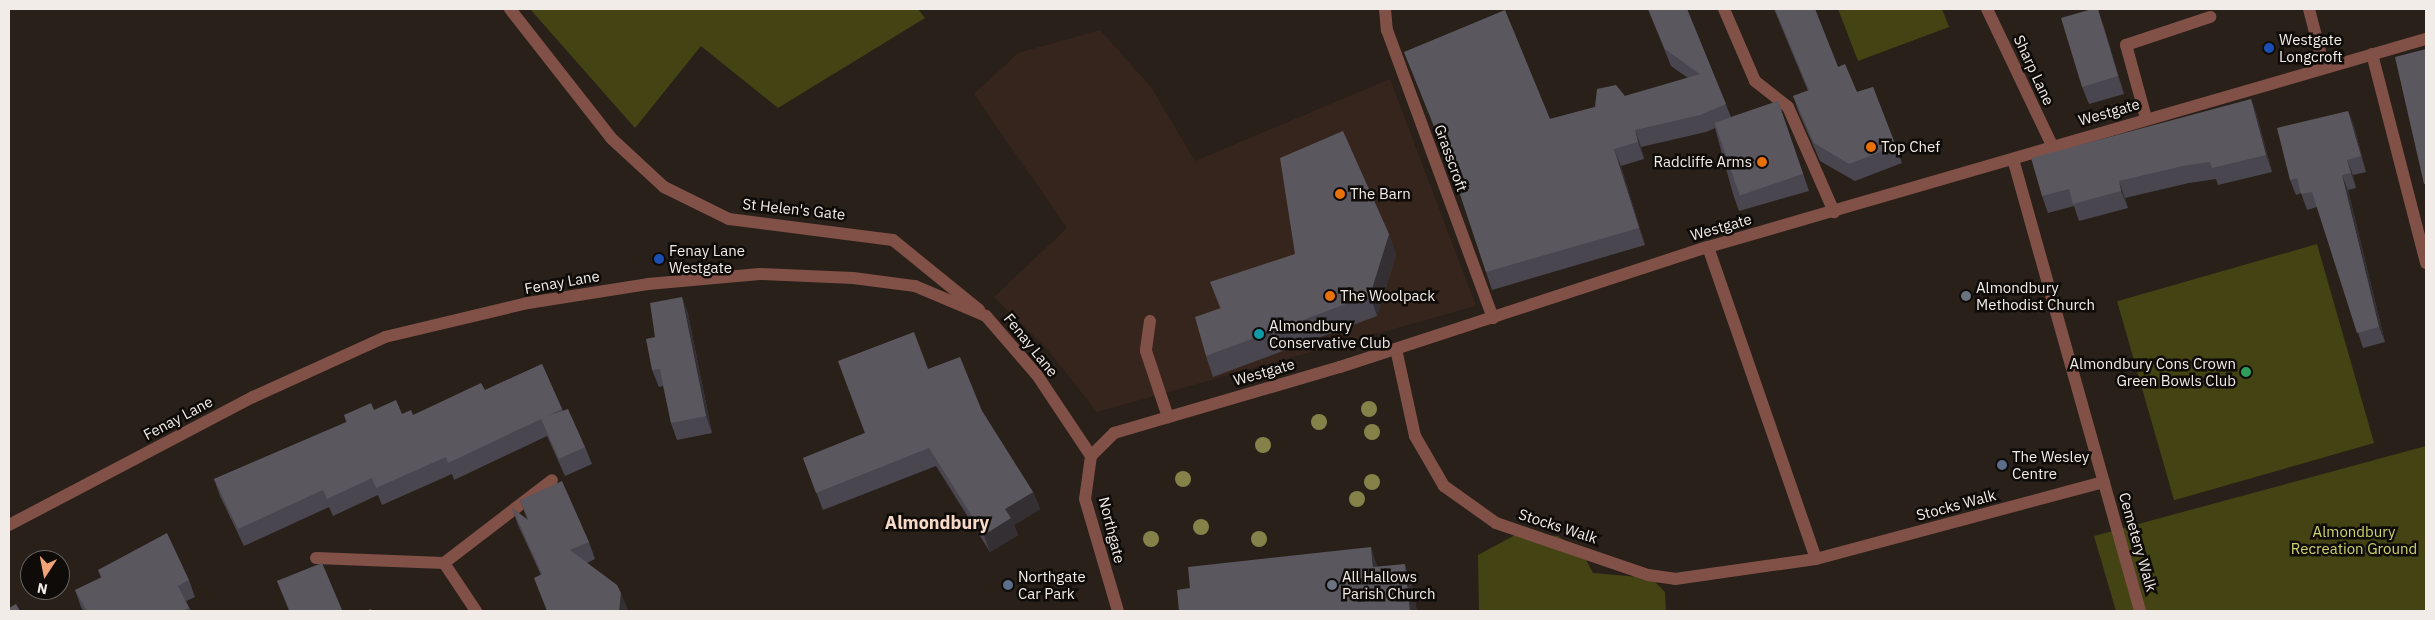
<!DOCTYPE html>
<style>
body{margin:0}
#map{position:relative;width:2435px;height:620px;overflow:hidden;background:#282019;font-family:"IBM Plex Sans",sans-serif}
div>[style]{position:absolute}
.commercial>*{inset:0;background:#36251c}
.green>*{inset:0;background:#434313;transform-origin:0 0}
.minor>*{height:12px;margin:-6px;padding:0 6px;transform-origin:6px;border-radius:6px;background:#815047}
.trees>*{width:16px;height:16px;margin:-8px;border-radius:50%;background:#848249}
.wall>*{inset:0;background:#49464f}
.shaded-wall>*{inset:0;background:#342f32}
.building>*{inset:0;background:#5b575f;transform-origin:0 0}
.dots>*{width:14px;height:14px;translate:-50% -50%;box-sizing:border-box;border:2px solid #0e0b08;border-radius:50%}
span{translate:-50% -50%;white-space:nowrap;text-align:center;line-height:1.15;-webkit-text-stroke:5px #0e0b08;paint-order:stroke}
.poi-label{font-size:15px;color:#f2ece8}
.left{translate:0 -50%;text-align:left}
.right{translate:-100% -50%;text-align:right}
.street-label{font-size:15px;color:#f2ece8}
.park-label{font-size:15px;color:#d0d271}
.quarter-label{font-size:18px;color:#f7d9c8;font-weight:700}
.frame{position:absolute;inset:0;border:10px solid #f2ece8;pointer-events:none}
.north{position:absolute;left:20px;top:550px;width:50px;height:50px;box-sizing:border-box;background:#0e0b08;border:1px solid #696562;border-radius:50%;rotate:191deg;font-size:14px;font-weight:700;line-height:20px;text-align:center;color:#f2ece8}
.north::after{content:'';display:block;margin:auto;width:18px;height:22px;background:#efa376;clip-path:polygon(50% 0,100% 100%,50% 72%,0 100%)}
</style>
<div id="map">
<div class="commercial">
<i style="clip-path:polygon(1100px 30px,1151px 87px,1195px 161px,1390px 79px,1476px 306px,1097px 412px,1048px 350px,994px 297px,1067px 228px,974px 94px,1018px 53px)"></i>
</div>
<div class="green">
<i style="clip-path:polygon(530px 9px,918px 9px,925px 18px,778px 108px,701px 46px,635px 128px)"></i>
<i style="clip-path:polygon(1838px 9px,1942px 9px,1949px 27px,1858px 61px)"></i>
<i style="left:2317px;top:244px;width:207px;height:208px;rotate:74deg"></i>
<i style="clip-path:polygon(2426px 446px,2426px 611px,2116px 611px,2094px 536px)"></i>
<i style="clip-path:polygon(1517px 534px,1558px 536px,1582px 552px,1593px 573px,1651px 578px,1665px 592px,1666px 611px,1479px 611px,1478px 555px)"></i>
</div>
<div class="minor">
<i style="left:510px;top:9px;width:164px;rotate:51.9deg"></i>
<i style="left:611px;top:138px;width:72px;rotate:42.8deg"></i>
<i style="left:664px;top:187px;width:72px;rotate:26.2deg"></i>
<i style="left:729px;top:219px;width:165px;rotate:7.3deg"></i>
<i style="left:893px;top:240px;width:111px;rotate:39.1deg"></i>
<i style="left:1385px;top:9px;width:21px;rotate:85deg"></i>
<i style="left:1387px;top:30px;width:307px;rotate:69.8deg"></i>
<i style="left:1724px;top:9px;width:78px;rotate:66.7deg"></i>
<i style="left:1755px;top:81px;width:42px;rotate:38.2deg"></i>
<i style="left:1788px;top:107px;width:115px;rotate:66.3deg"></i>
<i style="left:1987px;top:9px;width:151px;rotate:64.5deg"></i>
<i style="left:2309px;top:9px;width:60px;rotate:75.5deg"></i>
<i style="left:2372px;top:54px;width:216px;rotate:75.5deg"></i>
<i style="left:2146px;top:118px;width:76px;rotate:-105.3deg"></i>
<i style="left:2126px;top:45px;width:89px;rotate:-18.4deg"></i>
<i style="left:2013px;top:159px;width:470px;rotate:74.3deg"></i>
<i style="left:1708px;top:247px;width:330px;rotate:70.9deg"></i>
<i style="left:1816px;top:559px;width:298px;rotate:-15deg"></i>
<i style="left:1150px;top:321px;width:30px;rotate:98deg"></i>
<i style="left:1146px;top:351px;width:70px;rotate:71.6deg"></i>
<i style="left:1396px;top:349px;width:89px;rotate:77.7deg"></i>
<i style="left:1415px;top:436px;width:58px;rotate:59.9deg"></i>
<i style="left:1444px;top:486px;width:64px;rotate:35.4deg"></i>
<i style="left:1496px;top:523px;width:161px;rotate:18.9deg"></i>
<i style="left:1648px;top:575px;width:27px;rotate:8deg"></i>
<i style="left:1675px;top:579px;width:142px;rotate:-8.1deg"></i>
<i style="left:1091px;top:456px;width:33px;rotate:-45deg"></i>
<i style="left:1114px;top:433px;width:235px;rotate:-16.3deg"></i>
<i style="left:1340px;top:367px;width:387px;rotate:-18.1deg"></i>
<i style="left:1708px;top:247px;width:748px;rotate:-16.16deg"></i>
<i style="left:1091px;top:456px;width:43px;rotate:97.9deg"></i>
<i style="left:1085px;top:499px;width:117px;rotate:73.6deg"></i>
<i style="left:9px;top:525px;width:276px;rotate:-27.7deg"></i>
<i style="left:253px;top:397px;width:145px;rotate:-24.4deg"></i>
<i style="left:385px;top:337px;width:147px;rotate:-13.4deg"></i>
<i style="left:528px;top:303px;width:121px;rotate:-9deg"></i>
<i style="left:648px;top:284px;width:112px;rotate:-5.1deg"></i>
<i style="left:760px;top:274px;width:93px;rotate:2.5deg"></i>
<i style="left:853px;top:278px;width:63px;rotate:7.4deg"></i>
<i style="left:915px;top:286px;width:77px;rotate:22.9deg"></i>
<i style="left:986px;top:316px;width:78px;rotate:49.2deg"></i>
<i style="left:1037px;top:375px;width:97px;rotate:56.3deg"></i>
<i style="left:316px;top:558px;width:128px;rotate:2.2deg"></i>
<i style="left:444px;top:563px;width:136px;rotate:-37.5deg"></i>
<i style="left:444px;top:563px;width:58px;rotate:56.3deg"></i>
</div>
<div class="trees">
<i style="left:1369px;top:409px"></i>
<i style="left:1319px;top:422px"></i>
<i style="left:1372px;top:432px"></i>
<i style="left:1263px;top:445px"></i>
<i style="left:1183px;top:479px"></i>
<i style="left:1372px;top:482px"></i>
<i style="left:1357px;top:499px"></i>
<i style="left:1201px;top:527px"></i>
<i style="left:1151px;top:539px"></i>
<i style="left:1259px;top:539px"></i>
</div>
<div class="wall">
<i style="clip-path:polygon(1648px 9px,1687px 9px,1731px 117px,1778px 101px,1809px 191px,1739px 211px,1733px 194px,1715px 128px,1706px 132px,1641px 147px,1644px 159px,1621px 166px,1645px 245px,1492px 290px,1455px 179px,1404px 52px,1550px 119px,1595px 107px,1625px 96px,1688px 78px,1671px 66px)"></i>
<i style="clip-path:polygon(1774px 9px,1815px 9px,1838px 67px,1857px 92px,1873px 87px,1902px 163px,1855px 181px,1820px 161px,1799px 113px,1793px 96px,1808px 91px)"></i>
<i style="clip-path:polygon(2103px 24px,2124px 94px,2089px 104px,2082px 87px)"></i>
<i style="clip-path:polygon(2251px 99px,2257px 116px,2272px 172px,2218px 185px,2216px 179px,2189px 183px,2125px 198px,2128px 208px,2079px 221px,2074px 206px,2048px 213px,2042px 196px)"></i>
<i style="clip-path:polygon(2348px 111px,2354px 126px,2366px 172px,2353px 175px,2356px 188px,2348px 190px,2385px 342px,2363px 348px,2317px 207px,2307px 210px,2301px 193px,2296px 195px,2290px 180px)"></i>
<i style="clip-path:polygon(1389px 234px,1396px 255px,1377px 316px,1213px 377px,1206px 356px,1220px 308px,1210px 282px)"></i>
<i style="clip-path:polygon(682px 297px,688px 314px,712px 433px,677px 440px,671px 423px,663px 386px,659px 387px,652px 370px)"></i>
<i style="clip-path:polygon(838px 361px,928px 369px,982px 411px,1033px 492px,1040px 509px,1014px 525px,1018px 535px,990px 552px,936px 466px,823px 510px,803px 458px,865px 433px)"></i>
<i style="clip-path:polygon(542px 364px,563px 411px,585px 447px,592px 464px,565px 476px,547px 436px,454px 480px,452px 474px,382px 505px,378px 495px,333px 516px,329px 507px,244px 546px,220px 496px,214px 479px,346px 422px,344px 415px,374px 410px,413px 415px,485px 390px)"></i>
<i style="clip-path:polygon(520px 500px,589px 542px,595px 559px,587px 563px,628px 610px,628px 611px,547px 611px,541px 575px,518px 525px,512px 508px,527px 519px)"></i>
<i style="clip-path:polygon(322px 563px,342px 611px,289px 611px,277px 581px)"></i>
<i style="clip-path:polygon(98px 570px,189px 580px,195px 597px,186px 601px,191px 611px,83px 611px,81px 607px,75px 590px,101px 578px)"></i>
</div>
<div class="shaded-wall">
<i style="clip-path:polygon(2098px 9px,2103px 24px,2124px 94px,2118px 76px)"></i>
<i style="clip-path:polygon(2251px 99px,2257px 116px,2272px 172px,2266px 155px)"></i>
<i style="clip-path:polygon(2348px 111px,2354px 126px,2366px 172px,2361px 156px)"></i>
<i style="clip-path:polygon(1635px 130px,1641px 147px,1644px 159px,1638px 142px)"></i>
<i style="clip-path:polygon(1614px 149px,1621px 166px,1645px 245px,1639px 228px)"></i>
<i style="clip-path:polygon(2347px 160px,2353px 175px,2356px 188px,2351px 173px)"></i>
<i style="clip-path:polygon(2342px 175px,2348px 190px,2385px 342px,2379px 327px)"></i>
<i style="clip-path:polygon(2119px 181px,2125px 198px,2128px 208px,2121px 191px)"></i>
<i style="clip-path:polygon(1389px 234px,1396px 255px,1377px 316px,1370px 295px)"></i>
<i style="clip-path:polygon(682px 297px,688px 314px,712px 433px,706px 416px)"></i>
<i style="clip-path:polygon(1033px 492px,1040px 509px,1014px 525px,1018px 535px,990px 552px,984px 535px,1005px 509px)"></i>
<i style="clip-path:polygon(1371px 547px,1380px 574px,1373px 567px)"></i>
<i style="clip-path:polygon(1405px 564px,1414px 591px,1417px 611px,1410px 611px)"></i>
<i style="clip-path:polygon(621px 593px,628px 610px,628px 611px,619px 611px)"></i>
</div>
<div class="building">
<i style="clip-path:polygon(1648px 9px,1687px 9px,1726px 104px,1700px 115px,1635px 130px,1638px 142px,1614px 149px,1639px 228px,1486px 272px,1452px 170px,1404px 52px,1505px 10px,1550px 119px,1595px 107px,1597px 89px,1616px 85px,1625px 96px,1700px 74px,1665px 49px)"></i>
<i style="clip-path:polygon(1775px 9px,1815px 9px,1838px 67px,1845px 64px,1857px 92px,1873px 87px,1896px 146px,1849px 164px,1814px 143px,1793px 96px,1809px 90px)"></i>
<i style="clip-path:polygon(2092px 9px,2098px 9px,2118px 76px,2082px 87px,2061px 18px)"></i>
<i style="clip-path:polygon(2426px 49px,2426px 184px,2424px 184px,2395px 57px)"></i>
<i style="clip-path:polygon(2251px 99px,2266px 155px,2212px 168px,2210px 162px,2183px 166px,2119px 181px,2121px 191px,2073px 204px,2069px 189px,2042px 196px,2031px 158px)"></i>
<i style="left:1778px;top:101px;width:77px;height:67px;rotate:71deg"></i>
<i style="clip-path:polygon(2348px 111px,2361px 156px,2347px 160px,2351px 173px,2342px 175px,2379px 327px,2357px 333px,2312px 192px,2301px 194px,2297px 178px,2290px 180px,2277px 128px)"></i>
<i style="clip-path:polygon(1343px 131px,1389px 234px,1370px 295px,1206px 356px,1195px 317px,1221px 308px,1210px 282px,1295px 254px,1280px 158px)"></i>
<i style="clip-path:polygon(682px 297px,706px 416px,671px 423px,660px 369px,652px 370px,646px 339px,655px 337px,650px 303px)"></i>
<i style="clip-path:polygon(914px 332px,928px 369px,960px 357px,982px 411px,1033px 492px,1005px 509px,1011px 518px,984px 535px,929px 448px,816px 493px,803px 458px,865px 433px,838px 361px)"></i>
<i style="clip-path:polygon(542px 364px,562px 409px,547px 416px,568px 409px,585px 447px,559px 459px,541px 419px,448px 463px,446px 457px,376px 488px,372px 478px,327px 499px,323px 490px,238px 529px,214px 479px,347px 422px,344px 415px,371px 403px,374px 410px,396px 400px,402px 414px,411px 410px,413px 415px,481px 383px,485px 390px)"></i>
<i style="clip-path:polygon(562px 481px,589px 542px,570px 550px,617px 585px,621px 593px,619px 611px,547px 611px,534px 578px,542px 574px,512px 508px,529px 521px,520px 500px)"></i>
<i style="clip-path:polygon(167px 533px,189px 580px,178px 586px,189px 608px,182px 611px,87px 611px,75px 590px,102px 577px,98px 570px)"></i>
<i style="clip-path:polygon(1371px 547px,1373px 567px,1405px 564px,1410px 611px,1179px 611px,1177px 590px,1190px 588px,1188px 567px)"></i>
<i style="clip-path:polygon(322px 563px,342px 610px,339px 611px,290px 611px,277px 581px)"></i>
<i style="clip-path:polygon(16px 604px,20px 611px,9px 611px,9px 608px)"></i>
<i style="clip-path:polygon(371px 609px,372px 611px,365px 611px)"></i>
</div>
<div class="dots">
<i style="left:2269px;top:48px;background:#1a4fb4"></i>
<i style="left:1871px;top:147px;background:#e8710a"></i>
<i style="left:1762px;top:162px;background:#e8710a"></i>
<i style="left:1340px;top:194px;background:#e8710a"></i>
<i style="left:659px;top:259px;background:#1a4fb4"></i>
<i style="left:1330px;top:296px;background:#e8710a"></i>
<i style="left:1966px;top:296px;background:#6b7280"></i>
<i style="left:1259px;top:334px;background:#0f9aa8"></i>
<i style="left:2246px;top:372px;background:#2e9e5b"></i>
<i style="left:2002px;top:465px;background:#5c6f8a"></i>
<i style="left:1008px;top:585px;background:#5c6f8a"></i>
<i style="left:1332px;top:585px;background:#6b7280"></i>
</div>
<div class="poi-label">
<span class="left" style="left:2279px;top:48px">Westgate<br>Longcroft</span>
<span class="left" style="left:1881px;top:147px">Top Chef</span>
<span class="right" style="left:1752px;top:162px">Radcliffe Arms</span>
<span class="left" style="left:1350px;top:194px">The Barn</span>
<span class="left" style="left:669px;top:259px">Fenay Lane<br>Westgate</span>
<span class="left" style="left:1976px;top:296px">Almondbury<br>Methodist Church</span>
<span class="left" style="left:1340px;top:296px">The Woolpack</span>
<span class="left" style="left:1269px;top:334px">Almondbury<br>Conservative Club</span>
<span class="right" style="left:2236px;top:372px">Almondbury Cons Crown<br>Green Bowls Club</span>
<span class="left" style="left:2012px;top:465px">The Wesley<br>Centre</span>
<span class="left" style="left:1018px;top:585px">Northgate<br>Car Park</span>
<span class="left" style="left:1342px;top:585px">All Hallows<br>Parish Church</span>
</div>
<div class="street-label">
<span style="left:2034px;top:70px;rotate:65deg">Sharp Lane</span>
<span style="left:2109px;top:112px;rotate:-16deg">Westgate</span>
<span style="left:1451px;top:158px;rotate:70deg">Grasscroft</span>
<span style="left:794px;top:209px;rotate:6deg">St Helen's Gate</span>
<span style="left:1721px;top:227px;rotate:-16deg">Westgate</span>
<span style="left:562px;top:282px;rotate:-10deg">Fenay Lane</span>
<span style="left:1031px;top:345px;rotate:51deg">Fenay Lane</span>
<span style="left:1264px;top:372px;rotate:-16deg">Westgate</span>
<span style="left:178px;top:418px;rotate:-28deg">Fenay Lane</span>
<span style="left:1956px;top:505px;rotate:-15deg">Stocks Walk</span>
<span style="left:1558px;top:526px;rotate:18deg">Stocks Walk</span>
<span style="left:1112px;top:530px;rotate:76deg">Northgate</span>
<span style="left:2138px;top:542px;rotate:74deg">Cemetery Walk</span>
</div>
<div class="park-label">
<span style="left:2354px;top:540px">Almondbury<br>Recreation Ground</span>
</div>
<div class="quarter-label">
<span style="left:937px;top:523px">Almondbury</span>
</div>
<div class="frame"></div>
<div class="north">N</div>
</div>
